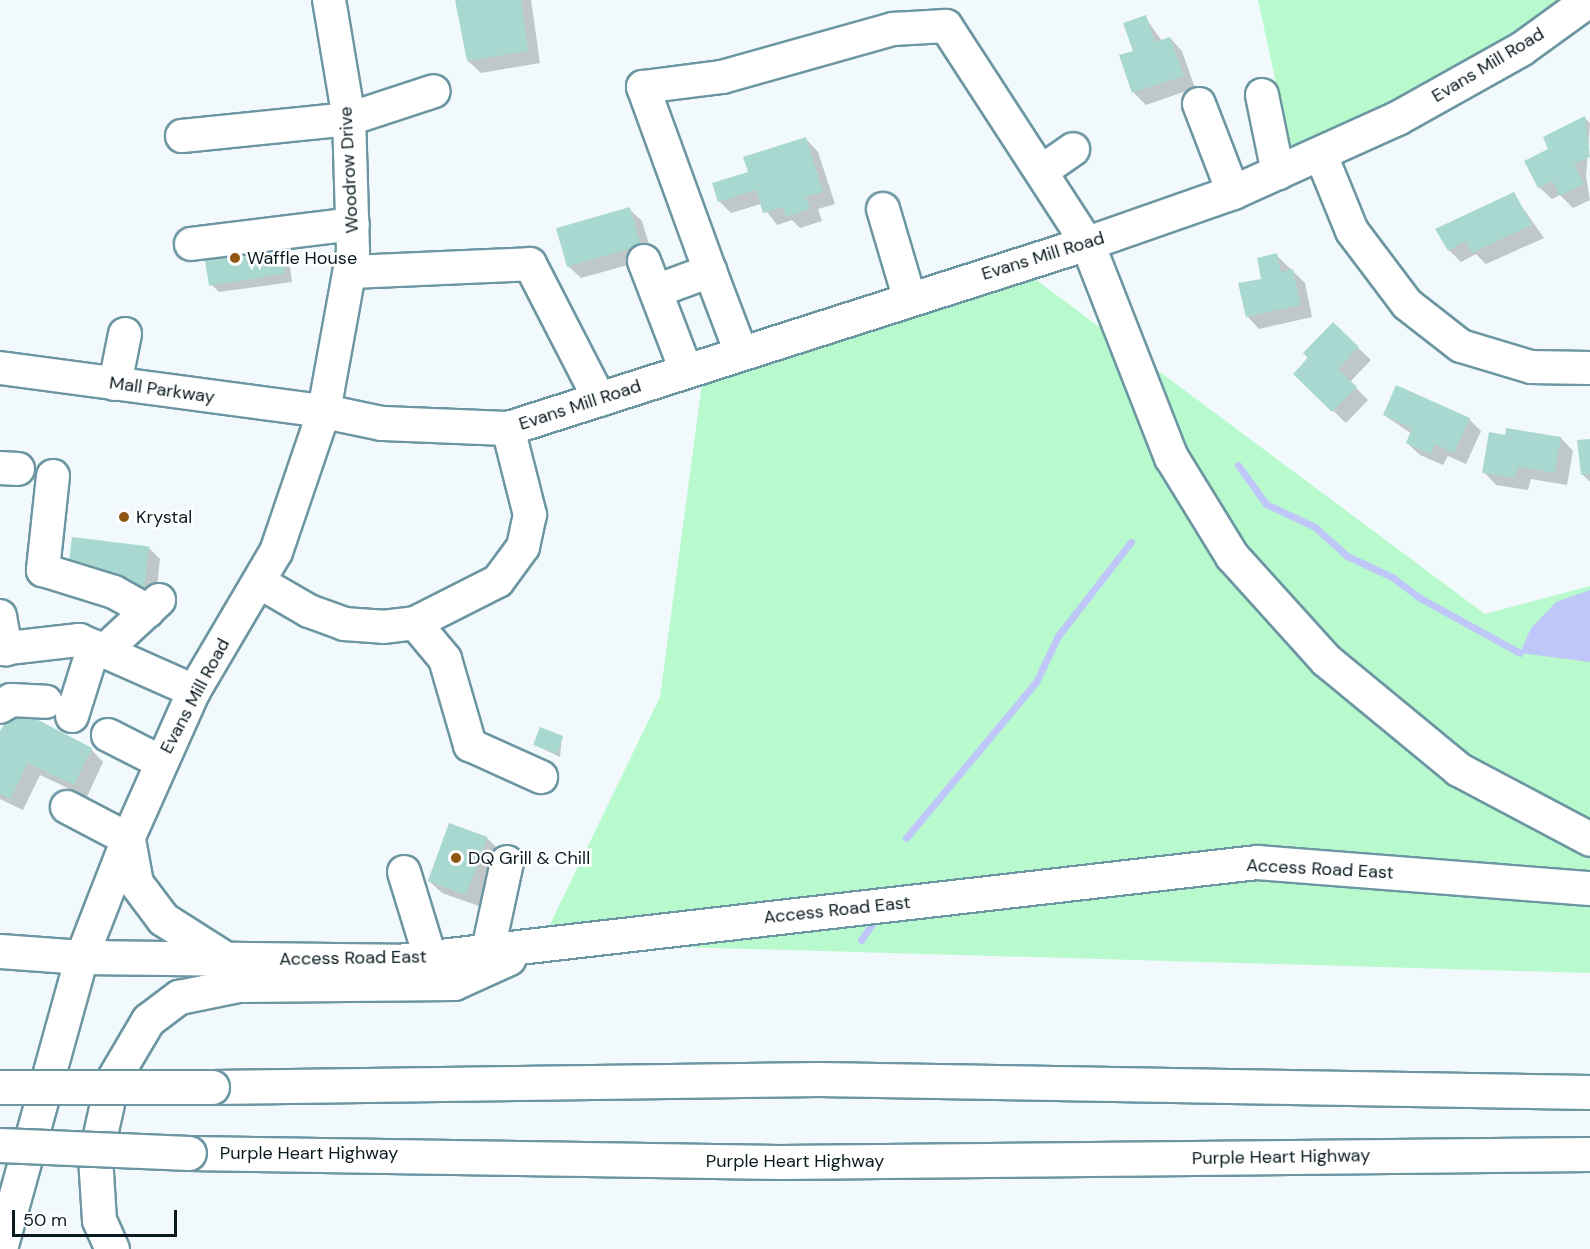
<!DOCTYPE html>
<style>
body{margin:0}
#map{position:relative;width:1590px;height:1249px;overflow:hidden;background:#f1f9fc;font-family:"DM Sans",sans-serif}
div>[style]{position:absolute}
.green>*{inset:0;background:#b8face}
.water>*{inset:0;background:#bfc7f8}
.shadow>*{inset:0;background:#0003}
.stream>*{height:7px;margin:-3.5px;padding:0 3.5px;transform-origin:3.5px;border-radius:3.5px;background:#bfc7f8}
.building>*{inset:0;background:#a9d8d1;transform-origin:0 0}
.roads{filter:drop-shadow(2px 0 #6c96a2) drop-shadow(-2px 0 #6c96a2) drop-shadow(0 2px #6c96a2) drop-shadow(0 -2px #6c96a2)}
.minor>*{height:32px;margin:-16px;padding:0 16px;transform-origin:16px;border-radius:16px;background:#fff}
.major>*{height:33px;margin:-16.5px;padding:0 16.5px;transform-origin:16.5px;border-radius:16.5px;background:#fff}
.highway>*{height:33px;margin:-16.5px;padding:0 16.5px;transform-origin:16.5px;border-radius:16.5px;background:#fff}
.bridges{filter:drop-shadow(2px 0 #6c96a2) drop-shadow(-2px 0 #6c96a2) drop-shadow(0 2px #6c96a2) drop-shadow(0 -2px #6c96a2)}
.highway-bridge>*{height:33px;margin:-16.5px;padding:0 16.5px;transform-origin:16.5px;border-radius:16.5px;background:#fff}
.dots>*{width:16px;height:16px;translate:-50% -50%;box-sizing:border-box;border:3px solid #fff;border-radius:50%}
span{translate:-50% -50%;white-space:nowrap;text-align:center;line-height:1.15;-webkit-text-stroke:5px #fff;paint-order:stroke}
.street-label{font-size:18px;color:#0a1b20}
.poi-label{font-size:18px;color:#0a1b20}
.left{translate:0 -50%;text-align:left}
.scale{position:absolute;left:12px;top:1210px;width:165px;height:27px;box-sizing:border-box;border:3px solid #0a1b20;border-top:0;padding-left:8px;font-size:18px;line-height:21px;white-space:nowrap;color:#0a1b20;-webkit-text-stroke:4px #fff;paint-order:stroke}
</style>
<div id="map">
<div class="green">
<i style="clip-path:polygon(1258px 0,1580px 0,1441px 83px,1290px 148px)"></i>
<i style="clip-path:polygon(1023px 270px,1485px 614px,1590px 586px,1590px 973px,541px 943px,660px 697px,703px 376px)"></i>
</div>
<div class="water">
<i style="clip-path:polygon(1590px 590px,1590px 662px,1520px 653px,1531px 628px,1556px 602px)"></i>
</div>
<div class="shadow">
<i style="clip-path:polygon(456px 0,531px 0,540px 63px,481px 73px,468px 61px)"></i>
<i style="clip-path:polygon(1145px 17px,1162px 41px,1170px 38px,1182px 51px,1195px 88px,1146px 105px,1134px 93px,1121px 56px,1135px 52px)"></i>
<i style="clip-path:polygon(1585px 118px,1590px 123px,1586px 177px,1590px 200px,1573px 208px,1560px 195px,1552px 199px,1539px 187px,1550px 149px)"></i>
<i style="clip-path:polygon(806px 139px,818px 152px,835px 204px,818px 209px,822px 221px,800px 228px,792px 220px,777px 225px,761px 204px,731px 213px,719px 201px,749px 173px)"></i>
<i style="clip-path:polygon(1513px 194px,1544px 238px,1486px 264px,1476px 254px,1461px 262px,1449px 250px)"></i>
<i style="clip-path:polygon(629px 209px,642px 221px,653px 258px,581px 278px,568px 266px)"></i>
<i style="clip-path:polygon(281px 249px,289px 258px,292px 282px,219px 292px,211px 284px)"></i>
<i style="clip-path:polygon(1276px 255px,1305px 283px,1312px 317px,1259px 329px,1247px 316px)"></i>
<i style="clip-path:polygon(1333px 324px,1371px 360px,1350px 382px,1368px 400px,1346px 423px,1295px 374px)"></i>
<i style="clip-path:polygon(1384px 415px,1469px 419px,1481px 431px,1466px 464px,1448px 456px,1443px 465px,1420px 455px,1407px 443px,1412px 434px)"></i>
<i style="clip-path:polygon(1506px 436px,1561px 438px,1573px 451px,1567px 485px,1531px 479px,1528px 490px,1496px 485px,1484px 472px)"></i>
<i style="clip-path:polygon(1590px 440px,1590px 482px,1582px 474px)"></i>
<i style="clip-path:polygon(148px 547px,160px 559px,156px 597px,81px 589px)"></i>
<i style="clip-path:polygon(0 733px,91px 749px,103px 762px,87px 797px,40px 775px,23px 810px,0 799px)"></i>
<i style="clip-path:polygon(562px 737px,560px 757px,535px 745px)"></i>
<i style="clip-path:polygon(487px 838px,500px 851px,479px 906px,442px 893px,429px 881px)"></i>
</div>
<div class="stream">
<i style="left:1238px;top:465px;width:48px;rotate:54.3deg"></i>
<i style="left:1266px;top:504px;width:54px;rotate:25.1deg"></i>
<i style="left:1315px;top:527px;width:43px;rotate:42.2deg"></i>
<i style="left:1347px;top:556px;width:50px;rotate:25deg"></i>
<i style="left:1392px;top:577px;width:35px;rotate:37deg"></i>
<i style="left:1420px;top:598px;width:114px;rotate:28.8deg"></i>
<i style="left:906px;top:838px;width:203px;rotate:-50.2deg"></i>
<i style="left:1036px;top:682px;width:51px;rotate:-64.4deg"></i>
<i style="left:1058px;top:636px;width:119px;rotate:-52.2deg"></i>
<i style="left:861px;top:940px;width:28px;rotate:-55deg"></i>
</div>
<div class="building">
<i style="clip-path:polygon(455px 0,521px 0,528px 51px,467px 61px)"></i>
<i style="clip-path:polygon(1146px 15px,1155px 42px,1170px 37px,1184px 76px,1132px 93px,1119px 55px,1133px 51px,1123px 23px)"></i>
<i style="clip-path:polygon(1585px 116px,1590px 157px,1574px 164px,1584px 184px,1560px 196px,1552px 181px,1538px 188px,1524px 161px,1548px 149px,1543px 137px)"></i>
<i style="clip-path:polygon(806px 137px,823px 192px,806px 197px,810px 209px,786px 217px,783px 207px,763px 213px,756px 190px,718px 202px,712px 183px,748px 172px,743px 157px)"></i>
<i style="clip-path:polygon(1514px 192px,1532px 225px,1472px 253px,1466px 241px,1448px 251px,1435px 229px)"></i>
<i style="left:630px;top:207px;width:40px;height:77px;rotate:74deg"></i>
<i style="left:281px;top:248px;width:26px;height:77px;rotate:81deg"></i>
<i style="clip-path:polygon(1277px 253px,1281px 272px,1293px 269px,1301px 305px,1246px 317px,1238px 283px,1261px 279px,1257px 258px)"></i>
<i style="clip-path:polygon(1333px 322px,1359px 347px,1338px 369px,1357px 387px,1332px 412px,1293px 374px,1308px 358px,1303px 353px)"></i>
<i style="clip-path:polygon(1396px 385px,1470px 418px,1454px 453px,1435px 444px,1431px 454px,1406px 443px,1412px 428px,1383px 415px)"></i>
<i style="clip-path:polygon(1506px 428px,1561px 437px,1555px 473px,1518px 467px,1516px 478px,1482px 473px,1489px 432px,1505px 435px)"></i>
<i style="clip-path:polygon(1590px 439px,1590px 474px,1581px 475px,1577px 440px)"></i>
<i style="left:72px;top:537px;width:78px;height:40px;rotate:7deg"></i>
<i style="clip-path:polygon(15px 708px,92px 748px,74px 785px,27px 763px,11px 799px,0 794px,0 731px)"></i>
<i style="left:540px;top:727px;width:25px;height:19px;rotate:21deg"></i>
<i style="left:449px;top:823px;width:41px;height:62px;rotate:20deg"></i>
</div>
<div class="roads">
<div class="minor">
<i style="left:1262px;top:95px;width:80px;rotate:78.4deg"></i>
<i style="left:1199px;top:104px;width:94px;rotate:68.9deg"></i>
<i style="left:182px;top:136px;width:168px;rotate:-5.8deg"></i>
<i style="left:349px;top:119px;width:89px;rotate:-18.2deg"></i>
<i style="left:1321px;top:155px;width:82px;rotate:67.8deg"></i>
<i style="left:1352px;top:231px;width:91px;rotate:53deg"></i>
<i style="left:1407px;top:304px;width:68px;rotate:37.9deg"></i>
<i style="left:1461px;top:346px;width:73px;rotate:16.7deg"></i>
<i style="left:1531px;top:367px;width:59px;rotate:1deg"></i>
<i style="left:1042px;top:171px;width:38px;rotate:-35deg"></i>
<i style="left:883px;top:209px;width:92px;rotate:73.5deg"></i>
<i style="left:191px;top:244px;width:163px;rotate:-7deg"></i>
<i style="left:644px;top:261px;width:115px;rotate:69deg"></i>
<i style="left:710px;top:271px;width:196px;rotate:-110deg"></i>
<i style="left:643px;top:87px;width:80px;rotate:-7.2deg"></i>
<i style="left:722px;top:77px;width:178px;rotate:-15.7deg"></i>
<i style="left:893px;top:29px;width:53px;rotate:-3.2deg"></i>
<i style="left:946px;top:26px;width:259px;rotate:57deg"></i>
<i style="left:350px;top:272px;width:180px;rotate:-2.5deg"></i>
<i style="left:530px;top:264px;width:153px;rotate:62.8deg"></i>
<i style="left:656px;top:291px;width:58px;rotate:-20.3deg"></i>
<i style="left:710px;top:271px;width:85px;rotate:69.2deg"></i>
<i style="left:0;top:368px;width:327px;rotate:7.6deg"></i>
<i style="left:115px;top:384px;width:51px;rotate:-78.7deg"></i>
<i style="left:0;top:468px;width:18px;rotate:3deg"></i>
<i style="left:53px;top:476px;width:95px;rotate:96.1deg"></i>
<i style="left:43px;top:570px;width:74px;rotate:17.2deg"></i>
<i style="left:114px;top:592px;width:39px;rotate:29deg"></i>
<i style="left:259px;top:582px;width:58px;rotate:30.1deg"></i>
<i style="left:309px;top:611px;width:37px;rotate:20deg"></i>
<i style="left:344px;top:624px;width:39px;rotate:4deg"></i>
<i style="left:383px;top:627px;width:32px;rotate:-7deg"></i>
<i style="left:415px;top:623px;width:93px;rotate:-26.8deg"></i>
<i style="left:498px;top:581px;width:42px;rotate:-53.7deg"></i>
<i style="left:523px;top:547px;width:33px;rotate:-78deg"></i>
<i style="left:530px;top:515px;width:90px;rotate:-104.2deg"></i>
<i style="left:0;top:616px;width:34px;rotate:80deg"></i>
<i style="left:415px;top:623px;width:47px;rotate:50.2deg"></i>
<i style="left:445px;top:659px;width:90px;rotate:73.8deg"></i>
<i style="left:470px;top:745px;width:78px;rotate:24.3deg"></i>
<i style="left:0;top:649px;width:80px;rotate:-6.5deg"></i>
<i style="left:79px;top:640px;width:126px;rotate:23.9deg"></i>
<i style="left:104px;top:651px;width:75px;rotate:-42.8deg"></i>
<i style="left:0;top:707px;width:13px;rotate:-32deg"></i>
<i style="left:11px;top:700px;width:35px;rotate:3deg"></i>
<i style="left:72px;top:716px;width:73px;rotate:-72.6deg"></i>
<i style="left:108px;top:735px;width:59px;rotate:27deg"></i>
<i style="left:67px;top:807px;width:69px;rotate:27.7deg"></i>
<i style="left:404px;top:872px;width:89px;rotate:73deg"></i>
<i style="left:488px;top:950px;width:90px;rotate:-77.8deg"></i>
<i style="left:1px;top:1249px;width:303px;rotate:-74.5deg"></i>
<i style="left:82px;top:957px;width:127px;rotate:-68.7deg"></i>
<i style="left:128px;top:839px;width:162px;rotate:-66deg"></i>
<i style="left:194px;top:691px;width:161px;rotate:-59.5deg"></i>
<i style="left:276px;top:552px;width:149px;rotate:-71.2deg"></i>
<i style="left:324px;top:411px;width:163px;rotate:-79.7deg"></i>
<i style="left:353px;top:251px;width:132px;rotate:-91.7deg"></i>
<i style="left:349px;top:119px;width:121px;rotate:-99.5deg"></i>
</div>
<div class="major">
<i style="left:1087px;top:243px;width:230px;rotate:68.6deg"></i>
<i style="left:1171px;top:457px;width:116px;rotate:58.4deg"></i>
<i style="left:1232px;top:556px;width:140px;rotate:47.9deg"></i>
<i style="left:1326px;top:660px;width:171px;rotate:39.5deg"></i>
<i style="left:1458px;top:769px;width:149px;rotate:27.9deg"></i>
<i style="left:324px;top:411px;width:58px;rotate:11.9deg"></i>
<i style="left:381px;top:423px;width:127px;rotate:2.3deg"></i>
<i style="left:508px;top:428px;width:608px;rotate:-17.72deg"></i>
<i style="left:1087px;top:243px;width:155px;rotate:-19.3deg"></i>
<i style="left:1233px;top:192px;width:180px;rotate:-24.3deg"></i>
<i style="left:1397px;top:118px;width:143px;rotate:-29.2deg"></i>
<i style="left:1522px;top:48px;width:82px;rotate:-36deg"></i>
<i style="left:128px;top:839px;width:45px;rotate:79.7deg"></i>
<i style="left:136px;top:883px;width:45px;rotate:53.1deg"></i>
<i style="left:163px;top:919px;width:75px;rotate:32.4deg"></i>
<i style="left:82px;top:957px;width:315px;rotate:0.7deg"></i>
<i style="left:397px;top:961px;width:866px;rotate:-6.57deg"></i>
<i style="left:1257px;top:862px;width:334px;rotate:4.5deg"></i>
<i style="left:112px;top:1249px;width:32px;rotate:-114deg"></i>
<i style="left:99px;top:1220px;width:63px;rotate:-93.6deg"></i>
<i style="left:95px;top:1157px;width:78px;rotate:-77.4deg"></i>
<i style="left:112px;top:1081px;width:71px;rotate:-59.5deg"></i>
<i style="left:148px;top:1020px;width:39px;rotate:-37deg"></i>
<i style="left:179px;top:997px;width:60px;rotate:-11.5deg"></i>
<i style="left:238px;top:985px;width:216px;rotate:-0.5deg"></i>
<i style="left:454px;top:983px;width:60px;rotate:-24.4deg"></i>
</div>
<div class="highway">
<i style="left:0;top:951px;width:82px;rotate:4.2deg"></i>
<i style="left:212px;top:1087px;width:607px;rotate:-0.76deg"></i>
<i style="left:819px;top:1079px;width:771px;rotate:0.97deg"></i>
<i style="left:189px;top:1153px;width:590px;rotate:0.87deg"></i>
<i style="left:779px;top:1162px;width:811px;rotate:-0.57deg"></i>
</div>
</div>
<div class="bridges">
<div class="highway-bridge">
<i style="left:0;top:1087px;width:212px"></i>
<i style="left:0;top:1145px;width:189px;rotate:2.4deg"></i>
</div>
</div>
<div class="dots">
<i style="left:235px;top:258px;background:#8f5611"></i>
<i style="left:124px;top:517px;background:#8f5611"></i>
<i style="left:456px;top:858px;background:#8f5611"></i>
</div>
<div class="street-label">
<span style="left:1488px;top:65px;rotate:-31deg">Evans Mill Road</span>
<span style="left:349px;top:170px;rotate:-93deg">Woodrow Drive</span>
<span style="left:1043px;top:256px;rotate:-17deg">Evans Mill Road</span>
<span style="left:162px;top:390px;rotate:8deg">Mall Parkway</span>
<span style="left:580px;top:405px;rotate:-18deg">Evans Mill Road</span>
<span style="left:195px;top:696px;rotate:-62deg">Evans Mill Road</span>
<span style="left:1320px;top:869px;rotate:3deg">Access Road East</span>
<span style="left:837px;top:910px;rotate:-6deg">Access Road East</span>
<span style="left:353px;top:958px;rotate:-1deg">Access Road East</span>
<span style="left:309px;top:1153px">Purple Heart Highway</span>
<span style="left:1281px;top:1157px;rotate:-1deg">Purple Heart Highway</span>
<span style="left:795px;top:1161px">Purple Heart Highway</span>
</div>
<div class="poi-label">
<span class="left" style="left:247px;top:258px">Waffle House</span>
<span class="left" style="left:136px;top:517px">Krystal</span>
<span class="left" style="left:468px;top:858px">DQ Grill &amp; Chill</span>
</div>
<div class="scale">50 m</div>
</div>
